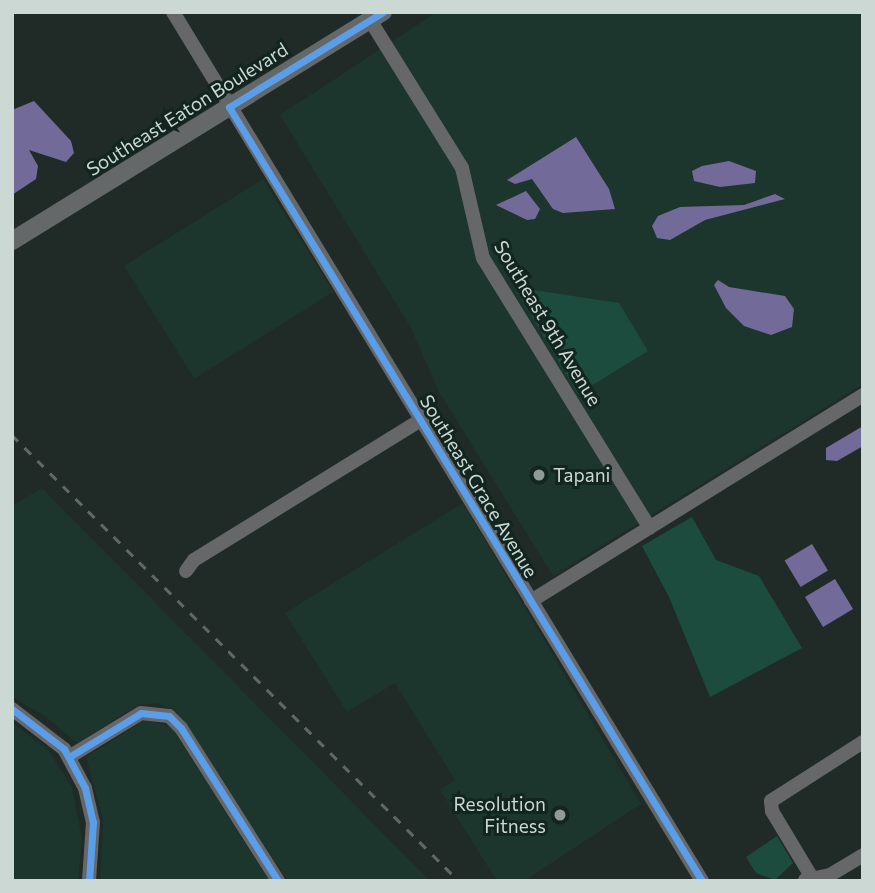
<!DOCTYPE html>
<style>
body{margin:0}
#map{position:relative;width:875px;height:893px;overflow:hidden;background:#202b27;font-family:Commissioner,sans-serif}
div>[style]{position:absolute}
.built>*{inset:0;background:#1c352d;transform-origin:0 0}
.green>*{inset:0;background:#1c4c3d}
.water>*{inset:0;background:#726b9a;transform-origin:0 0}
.minor>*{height:14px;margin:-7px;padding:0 7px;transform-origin:7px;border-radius:7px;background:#666768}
.major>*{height:18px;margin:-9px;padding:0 9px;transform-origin:9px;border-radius:9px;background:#646868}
.rail>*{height:2.5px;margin-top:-1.25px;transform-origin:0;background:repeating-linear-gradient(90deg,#626666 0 9px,transparent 0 18px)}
.cycleway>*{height:7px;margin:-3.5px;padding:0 3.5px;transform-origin:3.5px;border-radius:3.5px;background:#5a9eea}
.dots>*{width:19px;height:19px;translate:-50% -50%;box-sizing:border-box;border:4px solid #12251f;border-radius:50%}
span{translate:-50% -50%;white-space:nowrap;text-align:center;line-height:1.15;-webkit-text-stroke:6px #12251f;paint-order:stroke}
.street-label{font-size:19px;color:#ccd8d3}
.poi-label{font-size:19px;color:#ccd8d3}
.left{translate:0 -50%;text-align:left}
.right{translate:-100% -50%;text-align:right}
.frame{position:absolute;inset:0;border:14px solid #ccd8d3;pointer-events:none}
</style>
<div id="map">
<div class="built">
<i style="clip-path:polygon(437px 12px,858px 12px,863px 20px,863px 384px,553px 576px,439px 392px,411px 328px,280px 115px)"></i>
<i style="left:263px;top:179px;width:133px;height:164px;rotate:58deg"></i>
<i style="clip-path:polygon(42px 488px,223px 671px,430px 881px,288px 881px,175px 710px,157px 703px,138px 705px,77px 743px,45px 716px,12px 697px,12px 506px)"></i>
<i style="clip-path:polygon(463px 503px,641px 804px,524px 881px,497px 881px,440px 790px,455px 780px,395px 683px,347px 712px,285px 613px)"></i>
<i style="clip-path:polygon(146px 719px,172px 728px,269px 881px,100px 881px,103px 820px,86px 757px)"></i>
<i style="clip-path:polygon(12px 722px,48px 750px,72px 787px,82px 839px,78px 881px,12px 881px)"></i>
</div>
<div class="green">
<i style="clip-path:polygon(514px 287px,619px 303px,648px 351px,578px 394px)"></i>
<i style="clip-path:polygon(692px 517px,716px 560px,759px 576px,802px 648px,710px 697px,669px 597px,642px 546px)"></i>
<i style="clip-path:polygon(777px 836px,793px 863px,775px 880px,756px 873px,746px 857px)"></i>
</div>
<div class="water">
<i style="clip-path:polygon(34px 101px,71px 141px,74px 153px,66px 162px,29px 150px,38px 166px,36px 179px,12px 195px,12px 110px)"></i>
<i style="clip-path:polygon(576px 137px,609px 189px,615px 209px,563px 213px,553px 209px,532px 179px,515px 184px,507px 180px)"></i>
<i style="clip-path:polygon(729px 161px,756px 171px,755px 183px,720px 187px,694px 181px,692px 171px,702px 166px)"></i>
<i style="clip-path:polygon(526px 191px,540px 209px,535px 219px,527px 220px,496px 205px)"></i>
<i style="clip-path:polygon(775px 194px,785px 199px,705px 220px,670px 240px,657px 238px,652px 226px,658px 216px,680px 207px,744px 205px)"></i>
<i style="clip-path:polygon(718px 280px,729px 287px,785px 296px,794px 309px,792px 327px,771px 335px,744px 326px,726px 308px,714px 285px)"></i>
<i style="clip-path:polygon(863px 426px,863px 446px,837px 461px,826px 460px,826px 448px)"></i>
<i style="left:812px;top:544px;width:31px;height:32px;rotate:59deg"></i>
<i style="left:835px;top:579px;width:35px;height:35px;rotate:59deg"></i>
</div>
<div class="minor">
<i style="left:173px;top:12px;width:1017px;rotate:58.67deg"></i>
<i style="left:370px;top:20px;width:174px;rotate:58.1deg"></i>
<i style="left:462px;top:168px;width:92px;rotate:76.9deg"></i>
<i style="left:483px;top:258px;width:317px;rotate:58.3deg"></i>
<i style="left:186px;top:571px;width:14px;rotate:-54deg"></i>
<i style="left:194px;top:560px;width:267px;rotate:-31.7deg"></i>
<i style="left:531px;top:601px;width:391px;rotate:-31.8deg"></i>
<i style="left:12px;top:709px;width:66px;rotate:37.6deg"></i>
<i style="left:64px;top:749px;width:44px;rotate:61.7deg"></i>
<i style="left:85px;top:788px;width:35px;rotate:77deg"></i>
<i style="left:93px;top:822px;width:59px;rotate:93.9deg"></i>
<i style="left:69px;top:757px;width:84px;rotate:-31.4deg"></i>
<i style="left:141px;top:713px;width:28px;rotate:6deg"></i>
<i style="left:169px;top:716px;width:17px;rotate:45deg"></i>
<i style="left:181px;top:728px;width:181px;rotate:57.6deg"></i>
<i style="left:811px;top:876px;width:76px;rotate:-121deg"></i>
<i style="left:772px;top:811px;width:10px;rotate:-96deg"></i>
<i style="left:771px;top:801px;width:109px;rotate:-32.7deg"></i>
<i style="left:805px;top:880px;width:25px;rotate:-11deg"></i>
<i style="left:830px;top:875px;width:39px;rotate:-31deg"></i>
</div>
<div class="major">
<i style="left:12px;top:241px;width:436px;rotate:-31.7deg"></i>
</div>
<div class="rail">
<i style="left:12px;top:435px;width:631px;rotate:44.94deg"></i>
</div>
<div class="cycleway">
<i style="left:383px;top:12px;width:181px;rotate:148.3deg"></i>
<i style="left:229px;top:107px;width:907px;rotate:58.57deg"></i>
<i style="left:12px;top:709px;width:66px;rotate:37.6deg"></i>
<i style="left:64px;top:749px;width:44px;rotate:61.7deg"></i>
<i style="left:85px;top:788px;width:35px;rotate:77deg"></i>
<i style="left:93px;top:822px;width:59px;rotate:93.9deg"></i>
<i style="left:69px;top:757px;width:84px;rotate:-31.4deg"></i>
<i style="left:141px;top:713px;width:28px;rotate:6deg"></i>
<i style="left:169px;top:716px;width:17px;rotate:45deg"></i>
<i style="left:181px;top:728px;width:181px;rotate:57.6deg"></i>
</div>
<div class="dots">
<i style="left:539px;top:475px;background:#909b97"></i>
<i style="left:560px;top:815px;background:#909b97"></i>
</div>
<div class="street-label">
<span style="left:187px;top:109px;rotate:-32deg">Southeast Eaton Boulevard</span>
<span style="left:548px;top:323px;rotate:59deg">Southeast 9th Avenue</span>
<span style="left:479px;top:486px;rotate:59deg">Southeast Grace Avenue</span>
</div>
<div class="poi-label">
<span class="left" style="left:553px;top:475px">Tapani</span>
<span class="right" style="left:546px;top:815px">Resolution<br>Fitness</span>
</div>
<div class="frame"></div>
</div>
